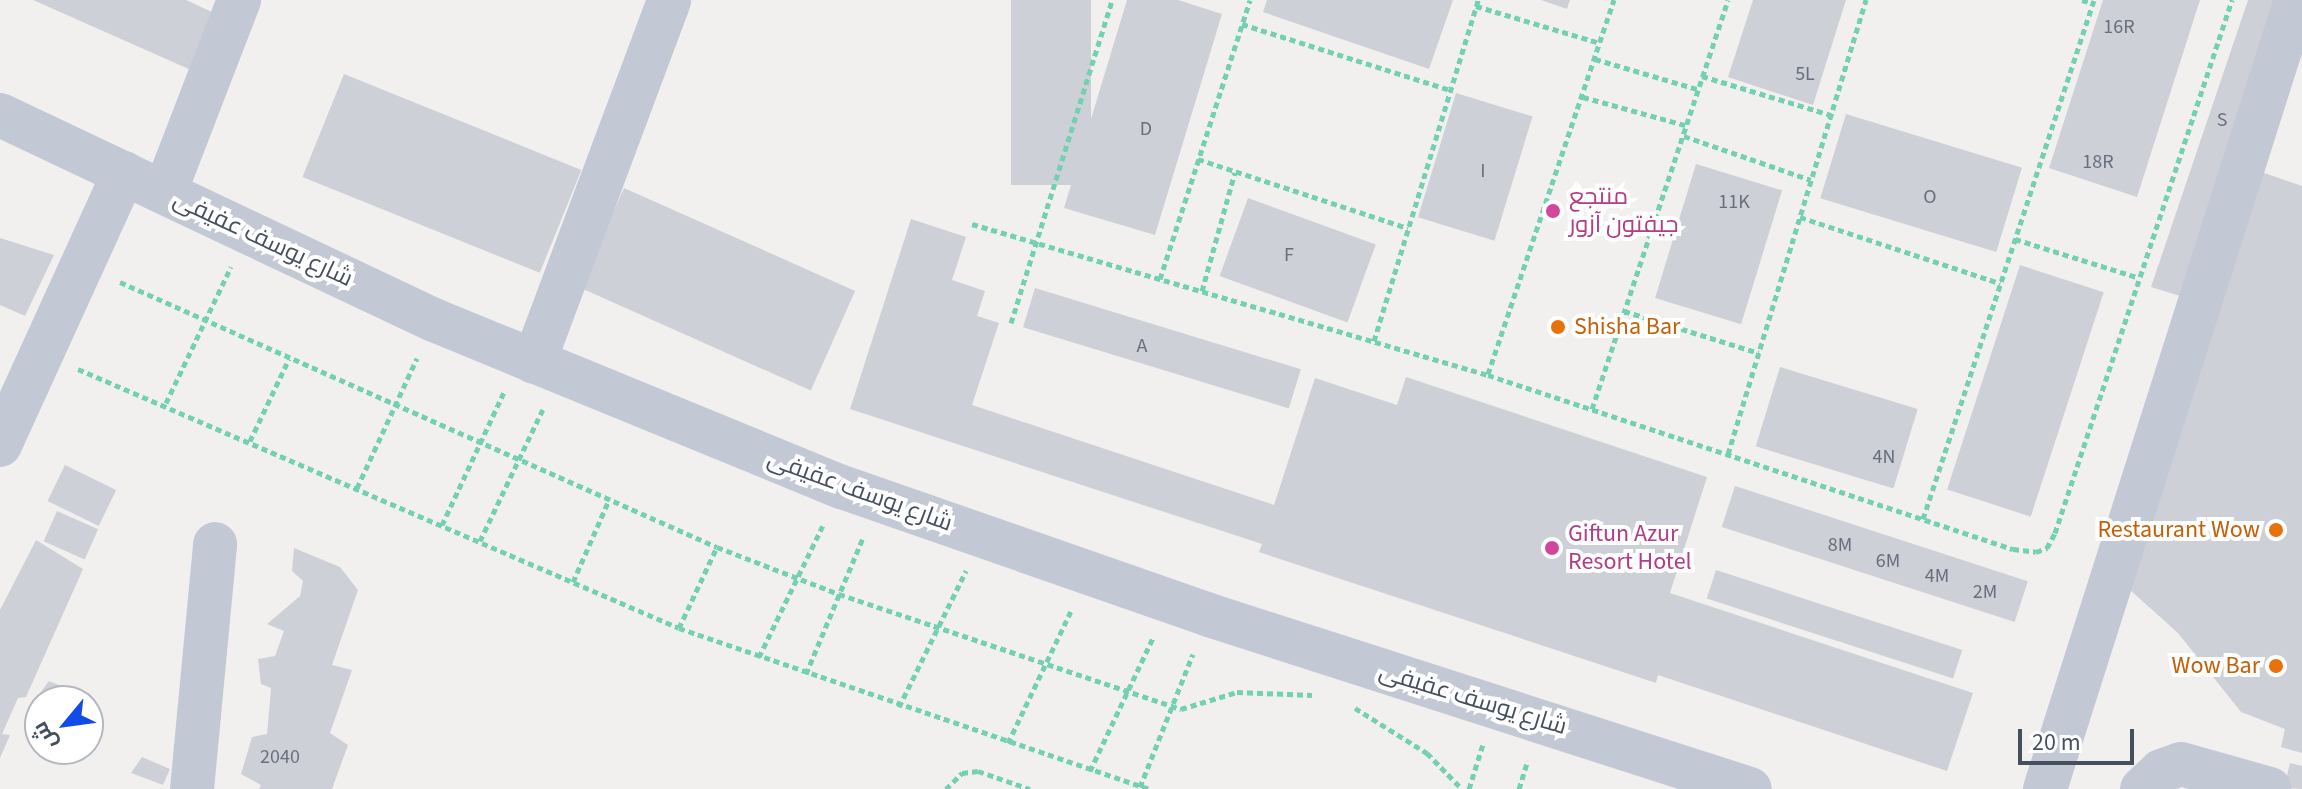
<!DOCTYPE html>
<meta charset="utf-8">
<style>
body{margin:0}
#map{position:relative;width:2302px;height:789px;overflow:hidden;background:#f2f0ef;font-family:"Source Sans 3",Cairo,sans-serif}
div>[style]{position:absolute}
.building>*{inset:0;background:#ced0d7;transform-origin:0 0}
.path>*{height:5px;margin-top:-2.5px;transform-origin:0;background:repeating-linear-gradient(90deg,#73d0b2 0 6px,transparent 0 10px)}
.minor>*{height:44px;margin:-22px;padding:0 22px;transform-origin:22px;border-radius:22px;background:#c2c9d5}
.dots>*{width:22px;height:22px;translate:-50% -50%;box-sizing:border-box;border:4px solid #fff;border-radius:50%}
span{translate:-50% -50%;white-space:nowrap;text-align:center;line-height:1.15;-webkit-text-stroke:8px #fff;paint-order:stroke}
.number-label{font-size:20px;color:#686f7c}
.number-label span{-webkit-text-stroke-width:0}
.hotel-label{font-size:24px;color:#b23c85}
.left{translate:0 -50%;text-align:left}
.street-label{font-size:24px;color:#464f5d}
.food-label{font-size:24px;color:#c56008}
.right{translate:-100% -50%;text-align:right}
.north{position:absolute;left:24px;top:685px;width:80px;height:80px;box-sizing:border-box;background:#fff;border:2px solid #b5b9be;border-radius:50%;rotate:241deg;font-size:22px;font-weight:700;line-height:32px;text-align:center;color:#464f5d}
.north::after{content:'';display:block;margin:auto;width:28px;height:36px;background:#134be8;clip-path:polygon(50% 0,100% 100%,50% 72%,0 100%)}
.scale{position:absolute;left:2018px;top:729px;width:116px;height:36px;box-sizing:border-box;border:4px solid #464f5d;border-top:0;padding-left:10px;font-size:24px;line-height:28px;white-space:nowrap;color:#464f5d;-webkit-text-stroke:6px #fff;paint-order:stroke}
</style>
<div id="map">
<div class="building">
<i style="clip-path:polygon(33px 0,186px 0,225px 18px,200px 74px)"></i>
<i style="left:1011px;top:0;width:80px;height:185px"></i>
<i style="clip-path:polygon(1127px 0,1178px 0,1222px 14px,1155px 235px,1064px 208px)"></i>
<i style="clip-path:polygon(1267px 0,1453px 0,1429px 69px,1263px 12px)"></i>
<i style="clip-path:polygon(1541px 0,1570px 0,1567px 9px)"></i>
<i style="clip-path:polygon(1753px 0,1846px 0,1813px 105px,1728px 77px)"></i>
<i style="clip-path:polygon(2103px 0,2200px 0,2137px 197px,2049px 168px)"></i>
<i style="clip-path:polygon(2248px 0,2275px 0,2180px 296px,2151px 287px)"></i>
<i style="left:344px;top:74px;width:256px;height:111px;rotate:22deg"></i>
<i style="left:1456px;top:93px;width:80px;height:130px;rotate:17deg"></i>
<i style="left:1846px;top:114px;width:184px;height:88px;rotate:17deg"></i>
<i style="left:1696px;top:164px;width:90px;height:140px;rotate:17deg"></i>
<i style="clip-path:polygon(2253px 169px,2302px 186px,2302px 753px,2281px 747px,2285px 729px,2241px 712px,2178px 633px,2120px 581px)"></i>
<i style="left:624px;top:188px;width:253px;height:109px;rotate:24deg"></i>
<i style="left:1248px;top:198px;width:136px;height:83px;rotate:20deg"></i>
<i style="clip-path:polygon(911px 219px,966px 237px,952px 280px,985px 291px,977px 316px,999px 323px,972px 405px,1274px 505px,1315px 378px,1397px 405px,1406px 377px,1707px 477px,1670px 593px,1973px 693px,1947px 771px,1658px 675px,1656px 683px,1259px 552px,1262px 544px,850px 409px)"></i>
<i style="clip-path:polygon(0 238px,54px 255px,25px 316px,0 305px)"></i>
<i style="left:2020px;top:265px;width:88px;height:236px;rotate:18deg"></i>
<i style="left:1035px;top:288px;width:278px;height:41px;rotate:17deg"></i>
<i style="left:1780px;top:367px;width:144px;height:83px;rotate:17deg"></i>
<i style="left:65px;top:465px;width:57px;height:40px;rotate:26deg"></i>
<i style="left:1735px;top:486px;width:308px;height:43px;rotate:18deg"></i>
<i style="left:57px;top:511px;width:45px;height:33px;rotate:24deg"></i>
<i style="clip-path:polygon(36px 540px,83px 569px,26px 697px,18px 698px,2px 734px,10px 735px,0 758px,0 610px)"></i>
<i style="clip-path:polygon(294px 548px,340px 567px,358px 590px,332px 665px,352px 670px,330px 733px,348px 745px,332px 789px,259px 789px,261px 785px,241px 774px,252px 737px,267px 734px,271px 688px,261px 684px,258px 659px,275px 656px,284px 631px,267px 624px,300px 596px,303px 581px,292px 571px)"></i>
<i style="left:1716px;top:570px;width:259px;height:30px;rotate:18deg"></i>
<i style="clip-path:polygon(49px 681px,76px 692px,73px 701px,40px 701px,40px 714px,28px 709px)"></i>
<i style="clip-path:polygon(142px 757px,170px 769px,163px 785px,131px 773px)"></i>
<i style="clip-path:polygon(2290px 763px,2302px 766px,2302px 789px,2284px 788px)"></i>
</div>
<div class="path">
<i style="left:2082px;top:0;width:11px;rotate:15deg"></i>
<i style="left:1476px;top:6px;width:129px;rotate:16.6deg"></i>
<i style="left:1242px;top:24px;width:218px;rotate:17.6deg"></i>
<i style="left:1595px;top:59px;width:106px;rotate:16.4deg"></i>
<i style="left:1702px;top:76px;width:135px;rotate:16.8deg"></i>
<i style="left:1583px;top:97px;width:106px;rotate:15.4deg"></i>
<i style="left:1684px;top:136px;width:134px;rotate:19.1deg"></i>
<i style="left:1198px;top:159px;width:221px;rotate:18.2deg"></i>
<i style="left:1800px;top:217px;width:211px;rotate:18.3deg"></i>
<i style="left:972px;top:224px;width:538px;rotate:16.31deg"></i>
<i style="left:1488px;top:375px;width:553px;rotate:18.34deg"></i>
<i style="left:2013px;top:549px;width:23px;rotate:7deg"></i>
<i style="left:2036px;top:552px;width:12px;rotate:-20deg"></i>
<i style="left:2047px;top:548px;width:17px;rotate:-62deg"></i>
<i style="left:2055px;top:533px;width:562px;rotate:-71.63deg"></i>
<i style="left:2015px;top:239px;width:127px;rotate:17.4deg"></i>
<i style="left:1160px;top:279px;width:293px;rotate:-72.1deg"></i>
<i style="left:120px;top:282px;width:653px;rotate:23.94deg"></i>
<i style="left:717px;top:547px;width:131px;rotate:21.1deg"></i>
<i style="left:839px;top:594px;width:361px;rotate:18.6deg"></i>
<i style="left:1181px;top:709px;width:59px;rotate:-16.9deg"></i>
<i style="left:1237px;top:692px;width:75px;rotate:2.3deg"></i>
<i style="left:1202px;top:291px;width:123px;rotate:-74.5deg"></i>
<i style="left:1624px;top:311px;width:141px;rotate:17.3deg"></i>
<i style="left:1011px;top:323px;width:338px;rotate:-72.6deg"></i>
<i style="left:1374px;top:341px;width:357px;rotate:-73deg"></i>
<i style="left:78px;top:369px;width:654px;rotate:23.31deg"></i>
<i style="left:679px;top:628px;width:496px;rotate:18.9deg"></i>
<i style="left:1488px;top:374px;width:395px;rotate:-71.4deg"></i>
<i style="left:166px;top:403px;width:151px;rotate:-64.5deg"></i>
<i style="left:1592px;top:409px;width:431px;rotate:-71.6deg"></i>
<i style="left:250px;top:441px;width:91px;rotate:-64.6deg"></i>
<i style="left:1728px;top:454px;width:475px;rotate:-73.1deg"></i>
<i style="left:357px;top:488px;width:143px;rotate:-65.2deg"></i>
<i style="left:1923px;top:519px;width:546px;rotate:-71.76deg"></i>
<i style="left:442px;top:525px;width:147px;rotate:-65deg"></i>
<i style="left:480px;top:541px;width:146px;rotate:-64.5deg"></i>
<i style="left:573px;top:582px;width:90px;rotate:-66.3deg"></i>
<i style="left:679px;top:628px;width:89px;rotate:-64.9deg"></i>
<i style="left:759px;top:657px;width:147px;rotate:-64.1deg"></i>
<i style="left:806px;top:674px;width:147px;rotate:-67.3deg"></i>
<i style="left:899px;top:707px;width:152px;rotate:-63.8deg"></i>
<i style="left:1355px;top:708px;width:85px;rotate:32deg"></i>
<i style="left:1427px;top:753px;width:50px;rotate:45.8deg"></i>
<i style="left:1008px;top:743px;width:146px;rotate:-64.5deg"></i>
<i style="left:1090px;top:771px;width:147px;rotate:-64.7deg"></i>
<i style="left:1140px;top:787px;width:143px;rotate:-68.3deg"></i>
<i style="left:946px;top:789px;width:23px;rotate:-45deg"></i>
<i style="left:962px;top:773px;width:16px;rotate:-7deg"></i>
<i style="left:978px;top:771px;width:55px;rotate:19.1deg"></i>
<i style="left:1469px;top:789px;width:47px;rotate:-72.7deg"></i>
<i style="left:1519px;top:789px;width:30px;rotate:-73deg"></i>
</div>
<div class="minor">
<i style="left:0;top:115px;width:480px;rotate:25.3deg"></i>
<i style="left:434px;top:320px;width:441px;rotate:22.3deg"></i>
<i style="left:842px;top:487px;width:389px;rotate:19.2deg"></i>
<i style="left:1209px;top:615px;width:568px;rotate:17.83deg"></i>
<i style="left:165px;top:192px;width:206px;rotate:-68.9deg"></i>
<i style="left:534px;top:362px;width:386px;rotate:-69.5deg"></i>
<i style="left:0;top:445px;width:299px;rotate:-65.5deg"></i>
<i style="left:192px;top:789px;width:246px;rotate:-84.6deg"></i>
<i style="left:2045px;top:789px;width:828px;rotate:-72.35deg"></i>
<i style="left:2142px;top:789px;width:26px;rotate:-43deg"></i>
<i style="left:2161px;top:771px;width:21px;rotate:-19deg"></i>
<i style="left:2181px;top:764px;width:92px;rotate:15.7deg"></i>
</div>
<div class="dots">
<i style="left:1553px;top:211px;background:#d1479c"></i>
<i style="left:1558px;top:327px;background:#e8710a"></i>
<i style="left:2276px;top:530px;background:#e8710a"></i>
<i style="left:1552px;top:548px;background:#d1479c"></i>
<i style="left:2276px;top:666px;background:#e8710a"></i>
</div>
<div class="number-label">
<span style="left:2119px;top:27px">16R</span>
<span style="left:1805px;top:74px">5L</span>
<span style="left:2222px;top:120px">S</span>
<span style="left:1146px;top:129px">D</span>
<span style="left:2098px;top:162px">18R</span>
<span style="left:1483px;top:171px">I</span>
<span style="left:1930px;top:197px">O</span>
<span style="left:1734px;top:202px">11K</span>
<span style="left:1289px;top:255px">F</span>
<span style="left:1142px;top:346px">A</span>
<span style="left:1884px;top:457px">4N</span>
<span style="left:1840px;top:545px">8M</span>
<span style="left:1888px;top:561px">6M</span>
<span style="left:1937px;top:576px">4M</span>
<span style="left:1985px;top:592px">2M</span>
<span style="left:280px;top:757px">2040</span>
</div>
<div class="hotel-label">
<span class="left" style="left:1569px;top:211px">منتجع<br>جيفتون آزور</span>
<span class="left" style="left:1568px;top:548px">Giftun Azur<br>Resort Hotel</span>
</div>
<div class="street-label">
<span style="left:263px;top:239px;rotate:25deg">شارع يوسف عفيفى</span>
<span style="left:860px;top:491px;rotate:20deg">شارع يوسف عفيفى</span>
<span style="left:1473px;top:699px;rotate:17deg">شارع يوسف عفيفى</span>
</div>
<div class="food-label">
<span class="left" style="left:1574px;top:327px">Shisha Bar</span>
<span class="right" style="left:2260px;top:530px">Restaurant Wow</span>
<span class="right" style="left:2260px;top:666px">Wow Bar</span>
</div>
<div class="north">ش</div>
<div class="scale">20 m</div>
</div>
